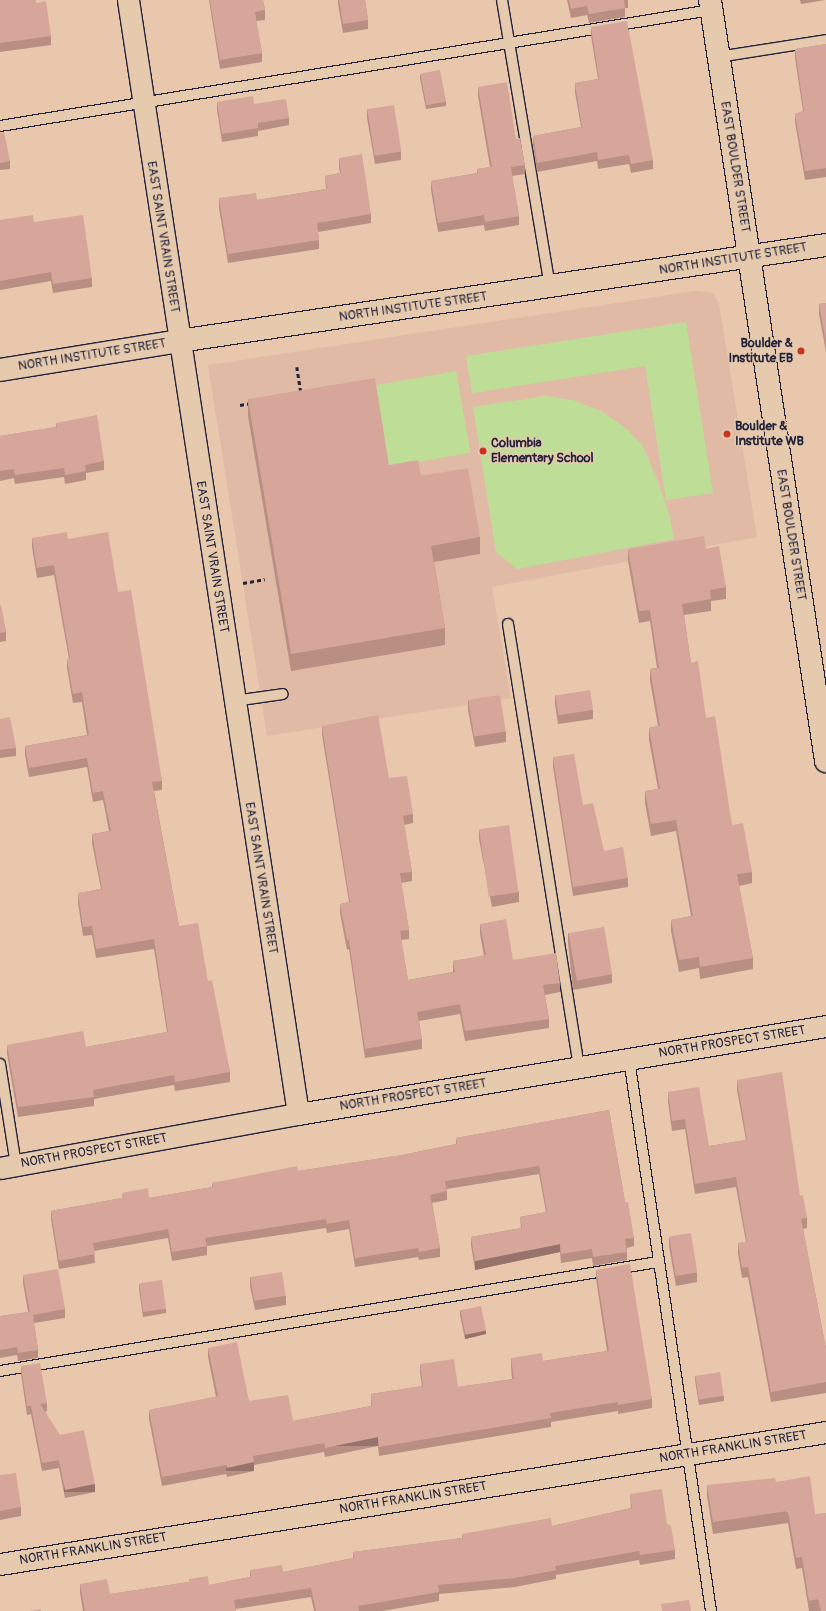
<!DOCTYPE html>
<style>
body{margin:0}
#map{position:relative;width:826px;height:1611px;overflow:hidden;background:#e9c7ac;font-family:Pangolin,sans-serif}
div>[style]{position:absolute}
.built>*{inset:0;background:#e0baa5}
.green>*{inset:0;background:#bede98;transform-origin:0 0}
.path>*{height:2.5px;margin-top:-1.25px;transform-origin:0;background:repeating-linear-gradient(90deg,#22223b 0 4px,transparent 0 7px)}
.roads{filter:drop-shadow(1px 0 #22223b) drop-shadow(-1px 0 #22223b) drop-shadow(0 1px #22223b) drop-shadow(0 -1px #22223b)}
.lane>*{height:10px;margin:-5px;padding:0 5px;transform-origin:5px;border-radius:5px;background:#e6caad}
.street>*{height:21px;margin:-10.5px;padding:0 10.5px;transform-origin:10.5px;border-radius:10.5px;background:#e6caad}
.secondary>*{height:22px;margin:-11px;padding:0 11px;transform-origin:11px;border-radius:11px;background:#e6caad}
.wall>*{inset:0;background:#b98f84}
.shaded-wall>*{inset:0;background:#96746c;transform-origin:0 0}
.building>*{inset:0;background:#d7a69a;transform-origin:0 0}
.dots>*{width:11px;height:11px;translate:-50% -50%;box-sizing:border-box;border:2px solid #e6caad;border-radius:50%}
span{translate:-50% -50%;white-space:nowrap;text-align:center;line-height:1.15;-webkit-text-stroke:3px #e6caad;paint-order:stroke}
.street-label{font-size:13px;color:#22223b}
.poi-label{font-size:13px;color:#22223b;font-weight:700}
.right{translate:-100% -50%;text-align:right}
.left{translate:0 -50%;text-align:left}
</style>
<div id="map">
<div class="built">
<i style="clip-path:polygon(695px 291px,713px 293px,719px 303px,757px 537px,492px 587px,511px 698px,267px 736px,208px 365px)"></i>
</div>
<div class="green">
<i style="clip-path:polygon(686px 322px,713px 493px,666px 500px,645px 366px,472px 393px,466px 356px)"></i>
<i style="left:456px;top:371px;width:83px;height:83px;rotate:80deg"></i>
<i style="clip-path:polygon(545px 396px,573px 400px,603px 412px,627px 429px,642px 445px,657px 479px,669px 514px,674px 539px,517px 569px,496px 552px,473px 407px)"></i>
</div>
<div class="path">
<i style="left:297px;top:367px;width:25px;rotate:81deg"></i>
<i style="left:240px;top:405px;width:11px;rotate:-10deg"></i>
<i style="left:243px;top:583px;width:22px;rotate:-10deg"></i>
</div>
<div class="roads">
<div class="lane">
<i style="left:502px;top:0;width:290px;rotate:80.5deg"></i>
<i style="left:718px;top:57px;width:109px;rotate:-8.9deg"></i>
<i style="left:0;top:126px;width:720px;rotate:-9.27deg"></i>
<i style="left:508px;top:624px;width:449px;rotate:80.9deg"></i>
<i style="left:234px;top:701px;width:49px;rotate:-8.1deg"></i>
<i style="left:629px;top:1059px;width:558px;rotate:81.55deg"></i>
<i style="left:0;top:1064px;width:102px;rotate:81deg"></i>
<i style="left:0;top:1371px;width:667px;rotate:-9.41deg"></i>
</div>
<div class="street">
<i style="left:128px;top:0;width:1127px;rotate:81.32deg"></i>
<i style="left:0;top:1168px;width:303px;rotate:-10.3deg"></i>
<i style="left:298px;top:1114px;width:535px;rotate:-9.46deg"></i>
<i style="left:0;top:1564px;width:836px;rotate:-9.08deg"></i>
</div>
<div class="secondary">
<i style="left:710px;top:0;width:770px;rotate:81.33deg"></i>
<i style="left:0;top:370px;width:181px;rotate:-9.2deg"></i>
<i style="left:179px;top:341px;width:654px;rotate:-8.44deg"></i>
</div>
</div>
<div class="wall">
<i style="clip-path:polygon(0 0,36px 3px,51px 36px,51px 45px,0 52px)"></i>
<i style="clip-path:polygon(209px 0,263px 0,265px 10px,265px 20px,256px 21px,262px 53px,262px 62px,220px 69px)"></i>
<i style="clip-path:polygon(338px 0,365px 0,368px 20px,368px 29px,343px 33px,338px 4px)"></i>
<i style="clip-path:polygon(567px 0,628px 0,628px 8px,625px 8px,625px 17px,589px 23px,587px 15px,571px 18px)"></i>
<i style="clip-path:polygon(800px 0,825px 0,801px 4px)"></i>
<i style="clip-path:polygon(591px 27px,653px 160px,653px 169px,631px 173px,629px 164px,598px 169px,597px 161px,537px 172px,533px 145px,533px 136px,581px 127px,575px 92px,575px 83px,598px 79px,591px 36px)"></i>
<i style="clip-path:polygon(826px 44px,826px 177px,805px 180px,795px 122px,795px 114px,803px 111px,795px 58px,795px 49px)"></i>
<i style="clip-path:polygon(420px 74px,446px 101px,446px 106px,426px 109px,420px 78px)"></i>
<i style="clip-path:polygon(478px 87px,516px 139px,525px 165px,525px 174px,512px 176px,519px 216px,519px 225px,485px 231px,484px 225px,438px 232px,431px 190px,431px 181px,477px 173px,477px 169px,490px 167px,478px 96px)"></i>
<i style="clip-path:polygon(217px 102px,254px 104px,289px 118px,289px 125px,258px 131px,258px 136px,222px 142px,217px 110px)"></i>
<i style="clip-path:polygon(367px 109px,401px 151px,401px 160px,375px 164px,367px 118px)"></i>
<i style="clip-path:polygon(0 133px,10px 161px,10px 169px,0 170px)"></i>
<i style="clip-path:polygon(339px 158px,371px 214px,371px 223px,318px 232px,319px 240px,319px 249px,228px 263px,219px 208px,219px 198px,257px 200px,326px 189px,325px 176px,340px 173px,339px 167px)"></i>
<i style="clip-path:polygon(0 220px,34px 222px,92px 278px,92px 287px,53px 293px,51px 281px,0 290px)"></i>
<i style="clip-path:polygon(826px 303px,826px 352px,819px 314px,819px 304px)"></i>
<i style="clip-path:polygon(248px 399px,389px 465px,421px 476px,480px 537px,480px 554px,434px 562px,445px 628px,445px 645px,291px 671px,248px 416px)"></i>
<i style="clip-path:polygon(56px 423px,104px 461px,104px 470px,86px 473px,86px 480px,65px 484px,64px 477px,15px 484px,14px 478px,0 481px,0 436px,56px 427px)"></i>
<i style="clip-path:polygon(32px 538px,68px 539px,118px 592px,162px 781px,162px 790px,154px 791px,179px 926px,208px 981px,230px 1072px,230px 1082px,175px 1091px,174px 1085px,94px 1099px,94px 1106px,18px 1117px,7px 1054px,7px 1045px,86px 1047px,167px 1032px,154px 949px,96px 958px,92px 935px,83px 936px,78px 903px,78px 893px,101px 889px,92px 843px,92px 834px,109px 831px,103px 800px,93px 802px,87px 767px,29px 777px,25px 755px,25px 746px,87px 735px,82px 702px,73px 703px,67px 668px,67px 659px,69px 659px,54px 575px,37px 578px,32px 547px)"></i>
<i style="clip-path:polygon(628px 549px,706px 549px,726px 587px,726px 599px,711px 601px,711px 611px,684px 615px,691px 663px,706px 718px,732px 825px,752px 872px,752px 883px,739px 886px,753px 958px,753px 969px,700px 979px,699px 968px,679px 972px,671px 931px,671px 920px,691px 916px,676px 831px,651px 836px,645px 803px,645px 791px,658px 789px,649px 740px,649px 728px,658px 726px,650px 681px,650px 669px,657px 668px,650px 621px,639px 623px,628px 561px)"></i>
<i style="clip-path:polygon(0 605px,6px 632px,6px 641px,0 642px)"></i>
<i style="clip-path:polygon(555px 695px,593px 710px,593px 719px,558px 724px,555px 704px)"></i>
<i style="clip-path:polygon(468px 700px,506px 732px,506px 742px,475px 747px,468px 710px)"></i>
<i style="clip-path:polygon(0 716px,0 719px,16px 748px,16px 756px,0 758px)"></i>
<i style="clip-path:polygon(322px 726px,389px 778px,413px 814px,413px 823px,404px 825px,412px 872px,412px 881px,401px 883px,409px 930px,409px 939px,401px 940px,408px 980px,453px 972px,453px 961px,484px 956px,480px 934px,480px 924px,513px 960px,560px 983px,560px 992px,545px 995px,549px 1019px,549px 1028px,465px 1041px,460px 1014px,419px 1021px,422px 1039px,422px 1049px,365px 1058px,349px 949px,347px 950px,340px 913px,340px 904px,349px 902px,322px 735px)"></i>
<i style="clip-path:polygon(553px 757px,583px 805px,604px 851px,628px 878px,628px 887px,573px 896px,553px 767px)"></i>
<i style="clip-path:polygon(479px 830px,519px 892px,519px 902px,492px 907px,479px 839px)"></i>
<i style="clip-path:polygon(568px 933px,612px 974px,612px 983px,573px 990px,568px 942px)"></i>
<i style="clip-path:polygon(737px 1080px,800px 1196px,807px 1218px,807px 1228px,803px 1229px,826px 1349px,826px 1393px,771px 1402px,748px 1277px,742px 1278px,738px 1253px,738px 1243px,746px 1242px,736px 1187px,695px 1194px,685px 1129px,672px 1131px,668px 1102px,668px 1092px,709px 1146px,746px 1140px,737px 1090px)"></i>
<i style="clip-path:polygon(609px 1110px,625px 1202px,634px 1238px,634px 1246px,627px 1248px,627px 1260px,593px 1266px,592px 1258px,561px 1263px,560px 1252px,475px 1270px,471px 1245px,471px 1237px,521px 1228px,520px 1217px,546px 1212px,539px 1174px,447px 1189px,447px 1200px,432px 1203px,440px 1248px,440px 1257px,419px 1260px,418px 1257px,355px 1267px,349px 1229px,327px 1233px,326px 1228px,207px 1246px,207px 1255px,172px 1261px,168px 1238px,94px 1251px,95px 1263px,59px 1269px,51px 1219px,51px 1211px,122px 1198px,122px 1193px,149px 1198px,212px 1187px,212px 1183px,298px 1171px,402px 1155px,456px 1144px,456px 1138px)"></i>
<i style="clip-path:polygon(669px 1237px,697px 1273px,697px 1282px,676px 1286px,669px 1246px)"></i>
<i style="clip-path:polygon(596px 1270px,652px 1399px,652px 1408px,618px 1414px,618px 1411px,551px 1422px,551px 1427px,379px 1456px,378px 1446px,325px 1457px,324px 1452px,254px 1465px,254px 1471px,227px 1477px,226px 1474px,162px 1486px,149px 1419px,149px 1410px,216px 1397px,208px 1357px,208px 1348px,249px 1401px,293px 1421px,371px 1406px,371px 1394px,422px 1386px,420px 1373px,420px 1364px,458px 1387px,512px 1379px,511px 1367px,511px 1358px,543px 1361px,607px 1351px,596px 1279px)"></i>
<i style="clip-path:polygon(23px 1275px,65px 1309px,65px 1318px,34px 1323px,38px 1350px,38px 1358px,18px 1361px,17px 1355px,0 1358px,0 1316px,28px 1312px,23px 1283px)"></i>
<i style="clip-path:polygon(250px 1277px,286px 1296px,286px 1305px,255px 1310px,250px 1286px)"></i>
<i style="clip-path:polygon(139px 1284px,166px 1309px,166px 1313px,143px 1317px,139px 1289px)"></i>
<i style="clip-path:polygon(460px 1310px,486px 1334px,465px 1339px,460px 1315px)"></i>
<i style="clip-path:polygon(21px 1366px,47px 1403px,47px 1411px,45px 1412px,95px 1492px,65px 1498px,59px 1468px,42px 1471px,31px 1414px,27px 1415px,21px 1374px)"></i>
<i style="clip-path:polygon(695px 1376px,724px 1396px,724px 1401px,699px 1405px,695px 1380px)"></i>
<i style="clip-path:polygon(0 1475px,21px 1507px,21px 1516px,0 1520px)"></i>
<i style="clip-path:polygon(776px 1482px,826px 1611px,809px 1611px,802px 1568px,796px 1569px,788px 1523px,713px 1534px,707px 1496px,707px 1485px)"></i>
<i style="clip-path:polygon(630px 1494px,667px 1524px,675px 1550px,675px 1559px,640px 1565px,639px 1560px,556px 1575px,556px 1579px,515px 1587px,439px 1594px,439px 1601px,383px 1611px,314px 1611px,311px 1597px,236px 1609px,236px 1611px,83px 1611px,80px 1593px,80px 1584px,110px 1594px,189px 1582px,189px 1579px,209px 1585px,250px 1577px,250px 1570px,283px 1572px,353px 1558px,353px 1552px,462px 1538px,462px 1534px,552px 1526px,631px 1508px)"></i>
</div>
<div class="shaded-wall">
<i style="clip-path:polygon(560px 1244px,560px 1252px,475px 1270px,475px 1261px)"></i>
<i style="clip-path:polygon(486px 1330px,486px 1334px,465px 1339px,465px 1334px)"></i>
<i style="left:378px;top:1437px;width:9px;height:54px;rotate:90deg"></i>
<i style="left:254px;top:1462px;width:9px;height:28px;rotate:90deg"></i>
<i style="left:95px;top:1484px;width:8px;height:31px;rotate:90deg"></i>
</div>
<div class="building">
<i style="clip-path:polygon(0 0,36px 0,36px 3px,46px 1px,51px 36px,0 43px)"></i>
<i style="clip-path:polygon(210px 0,263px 0,265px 10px,255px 12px,262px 53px,220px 60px)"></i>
<i style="clip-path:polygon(339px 0,365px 0,368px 20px,343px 24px)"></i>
<i style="clip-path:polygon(569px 0,624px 0,625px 8px,589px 14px,587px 6px,571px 9px)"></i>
<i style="clip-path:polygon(627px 21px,653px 160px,631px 164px,629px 155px,598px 160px,597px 152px,537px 163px,533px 136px,582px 127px,575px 83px,599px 79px,591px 27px)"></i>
<i style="clip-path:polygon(826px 44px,826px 168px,805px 171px,795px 114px,804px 111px,795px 49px)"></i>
<i style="left:440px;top:70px;width:32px;height:20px;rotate:79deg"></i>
<i style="clip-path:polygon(507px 82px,516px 139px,520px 138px,525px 165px,511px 167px,519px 216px,485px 222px,484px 215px,438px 223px,431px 181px,478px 173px,477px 169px,492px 167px,478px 87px)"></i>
<i style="clip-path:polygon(253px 96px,254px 104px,286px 99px,289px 118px,258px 123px,258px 128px,222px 134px,217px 102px)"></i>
<i style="left:394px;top:105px;width:47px;height:27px;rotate:81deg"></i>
<i style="clip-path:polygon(4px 132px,10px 161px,0 163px,0 133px)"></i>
<i style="clip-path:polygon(362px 154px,371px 214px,317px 223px,319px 240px,228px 254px,219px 198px,256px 193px,257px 200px,327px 189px,325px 176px,341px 173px,339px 158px)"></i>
<i style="clip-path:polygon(33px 215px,34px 222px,83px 215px,92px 278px,53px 284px,51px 272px,0 281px,0 220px)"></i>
<i style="clip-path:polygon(826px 303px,826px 342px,819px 304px)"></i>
<i style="clip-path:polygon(375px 378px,389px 465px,418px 460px,421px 476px,468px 468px,480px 537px,431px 546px,445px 628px,291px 654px,248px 399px)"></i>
<i style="clip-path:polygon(97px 415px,104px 461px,85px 465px,86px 471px,65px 475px,64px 468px,15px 475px,14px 469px,0 471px,0 436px,57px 427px,56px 423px)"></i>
<i style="clip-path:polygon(67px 532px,68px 539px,108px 532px,118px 592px,131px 590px,162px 781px,152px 782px,179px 926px,198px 923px,208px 981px,212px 980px,230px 1072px,175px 1082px,174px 1075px,93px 1090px,94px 1097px,18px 1107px,7px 1045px,83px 1031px,86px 1047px,168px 1032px,154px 939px,96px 949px,92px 926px,83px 927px,78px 893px,102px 889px,92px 834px,111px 831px,103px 791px,93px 793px,87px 758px,29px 768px,25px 746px,89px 735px,82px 692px,73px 694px,67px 659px,70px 658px,54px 565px,37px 568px,32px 538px)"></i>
<i style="clip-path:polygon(704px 536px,706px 549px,719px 546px,726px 587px,710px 590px,711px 599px,682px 604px,691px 663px,698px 661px,706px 718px,715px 716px,732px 825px,743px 823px,752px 872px,737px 874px,753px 958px,700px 967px,699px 957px,679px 960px,671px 920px,693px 916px,676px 820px,651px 824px,645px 791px,660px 789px,649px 728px,660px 726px,650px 669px,659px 668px,650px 610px,639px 611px,628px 549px)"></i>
<i style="clip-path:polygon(0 605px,1px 605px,6px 632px,0 633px)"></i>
<i style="left:590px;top:690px;width:20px;height:35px;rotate:81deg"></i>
<i style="left:500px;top:695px;width:37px;height:32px;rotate:81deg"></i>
<i style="clip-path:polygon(378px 715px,389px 778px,407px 776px,413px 814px,403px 816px,412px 872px,400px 873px,409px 930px,400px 931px,408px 980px,455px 972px,453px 961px,486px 955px,480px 924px,506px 919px,513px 960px,556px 953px,560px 983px,543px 985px,549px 1019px,465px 1031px,460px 1004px,417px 1012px,422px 1039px,365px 1049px,349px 940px,347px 940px,340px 904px,350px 902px,322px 726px)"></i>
<i style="clip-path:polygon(0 716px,0 719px,10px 717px,16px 748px,0 750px)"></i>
<i style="clip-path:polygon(574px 754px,583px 805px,593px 803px,604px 851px,623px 847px,628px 878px,573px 887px,553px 757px)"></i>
<i style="left:509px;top:825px;width:68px;height:30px;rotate:82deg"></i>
<i style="left:604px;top:927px;width:48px;height:36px;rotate:80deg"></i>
<i style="clip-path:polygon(782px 1072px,800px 1196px,803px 1195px,807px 1218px,801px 1219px,826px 1349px,826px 1382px,771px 1392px,748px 1267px,742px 1268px,738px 1243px,747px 1242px,736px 1177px,695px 1184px,685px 1119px,672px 1121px,668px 1092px,699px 1087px,709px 1146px,747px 1140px,737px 1080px)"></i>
<i style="clip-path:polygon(609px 1110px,625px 1202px,628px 1202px,634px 1238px,625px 1239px,627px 1252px,593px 1257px,592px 1249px,561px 1254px,560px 1244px,475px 1261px,471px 1237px,522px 1228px,520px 1217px,547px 1212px,539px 1166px,445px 1181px,447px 1191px,430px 1195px,440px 1248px,419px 1252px,418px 1248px,355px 1258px,349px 1220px,327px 1224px,326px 1219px,205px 1238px,207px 1246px,172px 1252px,168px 1229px,93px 1243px,95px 1254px,59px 1261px,51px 1211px,122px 1198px,122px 1193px,148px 1188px,149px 1198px,213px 1187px,212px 1183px,297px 1166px,298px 1171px,402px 1155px,457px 1144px,456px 1138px)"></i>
<i style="left:691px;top:1233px;width:40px;height:22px;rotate:81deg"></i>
<i style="clip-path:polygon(630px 1264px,652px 1399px,618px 1405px,618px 1402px,550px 1413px,551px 1418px,379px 1447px,378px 1437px,325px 1448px,324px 1443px,253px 1456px,254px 1462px,227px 1468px,226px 1465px,162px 1477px,149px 1410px,218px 1396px,208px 1348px,237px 1342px,249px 1401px,288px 1395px,293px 1421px,372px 1406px,371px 1394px,423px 1386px,420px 1364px,454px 1359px,458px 1387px,514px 1379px,511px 1358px,542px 1353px,543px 1361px,609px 1351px,596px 1270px)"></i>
<i style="clip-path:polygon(58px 1269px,65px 1309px,33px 1315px,38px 1350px,18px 1353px,17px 1347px,0 1350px,0 1316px,30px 1312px,23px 1275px)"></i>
<i style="left:282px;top:1272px;width:24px;height:32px;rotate:81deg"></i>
<i style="left:162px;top:1280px;width:29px;height:23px;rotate:82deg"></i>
<i style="left:481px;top:1306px;width:25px;height:21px;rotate:78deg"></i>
<i style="clip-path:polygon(40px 1363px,47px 1403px,40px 1404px,60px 1435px,84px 1430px,95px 1484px,65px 1490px,59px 1460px,42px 1463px,31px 1406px,27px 1406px,21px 1366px)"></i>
<i style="left:720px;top:1372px;width:24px;height:25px;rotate:81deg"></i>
<i style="clip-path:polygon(16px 1473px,21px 1507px,0 1511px,0 1475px)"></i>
<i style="clip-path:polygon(810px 1476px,815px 1514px,826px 1513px,826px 1611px,821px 1611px,818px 1599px,809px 1601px,802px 1557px,796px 1558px,788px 1511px,713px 1522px,707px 1485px,775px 1478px,776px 1482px)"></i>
<i style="clip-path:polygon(662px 1489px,667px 1524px,671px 1526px,675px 1550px,640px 1555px,639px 1551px,555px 1566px,556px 1570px,515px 1578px,438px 1585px,439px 1592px,358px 1606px,359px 1611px,316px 1611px,311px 1588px,234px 1600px,236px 1611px,85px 1611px,80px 1584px,107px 1579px,110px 1594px,189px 1582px,189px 1579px,208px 1576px,209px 1585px,251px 1577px,250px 1570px,282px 1565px,283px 1572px,354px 1558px,353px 1552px,463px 1538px,462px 1534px,551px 1518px,552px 1526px,632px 1508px,630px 1494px)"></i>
<i style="clip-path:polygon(689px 1600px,691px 1611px,662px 1611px,661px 1604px)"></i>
<i style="clip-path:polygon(41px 1609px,41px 1611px,29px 1611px)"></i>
</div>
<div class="dots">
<i style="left:801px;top:351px;background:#c8321e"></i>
<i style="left:727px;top:434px;background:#c8321e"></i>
<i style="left:483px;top:451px;background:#c8321e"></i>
</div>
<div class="street-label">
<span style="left:735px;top:167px;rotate:81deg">EAST BOULDER STREET</span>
<span style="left:163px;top:237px;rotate:81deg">EAST SAINT VRAIN STREET</span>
<span style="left:733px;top:259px;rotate:-9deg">NORTH INSTITUTE STREET</span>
<span style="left:413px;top:307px;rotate:-8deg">NORTH INSTITUTE STREET</span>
<span style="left:92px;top:355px;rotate:-9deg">NORTH INSTITUTE STREET</span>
<span style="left:791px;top:535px;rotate:81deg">EAST BOULDER STREET</span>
<span style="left:212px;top:557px;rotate:81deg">EAST SAINT VRAIN STREET</span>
<span style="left:261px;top:878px;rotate:81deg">EAST SAINT VRAIN STREET</span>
<span style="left:732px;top:1042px;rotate:-9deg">NORTH PROSPECT STREET</span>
<span style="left:413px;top:1095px;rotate:-9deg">NORTH PROSPECT STREET</span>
<span style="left:94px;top:1151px;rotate:-10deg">NORTH PROSPECT STREET</span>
<span style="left:733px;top:1447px;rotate:-9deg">NORTH FRANKLIN STREET</span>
<span style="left:413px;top:1498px;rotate:-9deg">NORTH FRANKLIN STREET</span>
<span style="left:93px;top:1549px;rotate:-9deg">NORTH FRANKLIN STREET</span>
</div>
<div class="poi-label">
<span class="right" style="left:793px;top:351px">Boulder &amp;<br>Institute EB</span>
<span class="left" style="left:735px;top:434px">Boulder &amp;<br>Institute WB</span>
<span class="left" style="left:491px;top:451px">Columbia<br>Elementary School</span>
</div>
</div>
